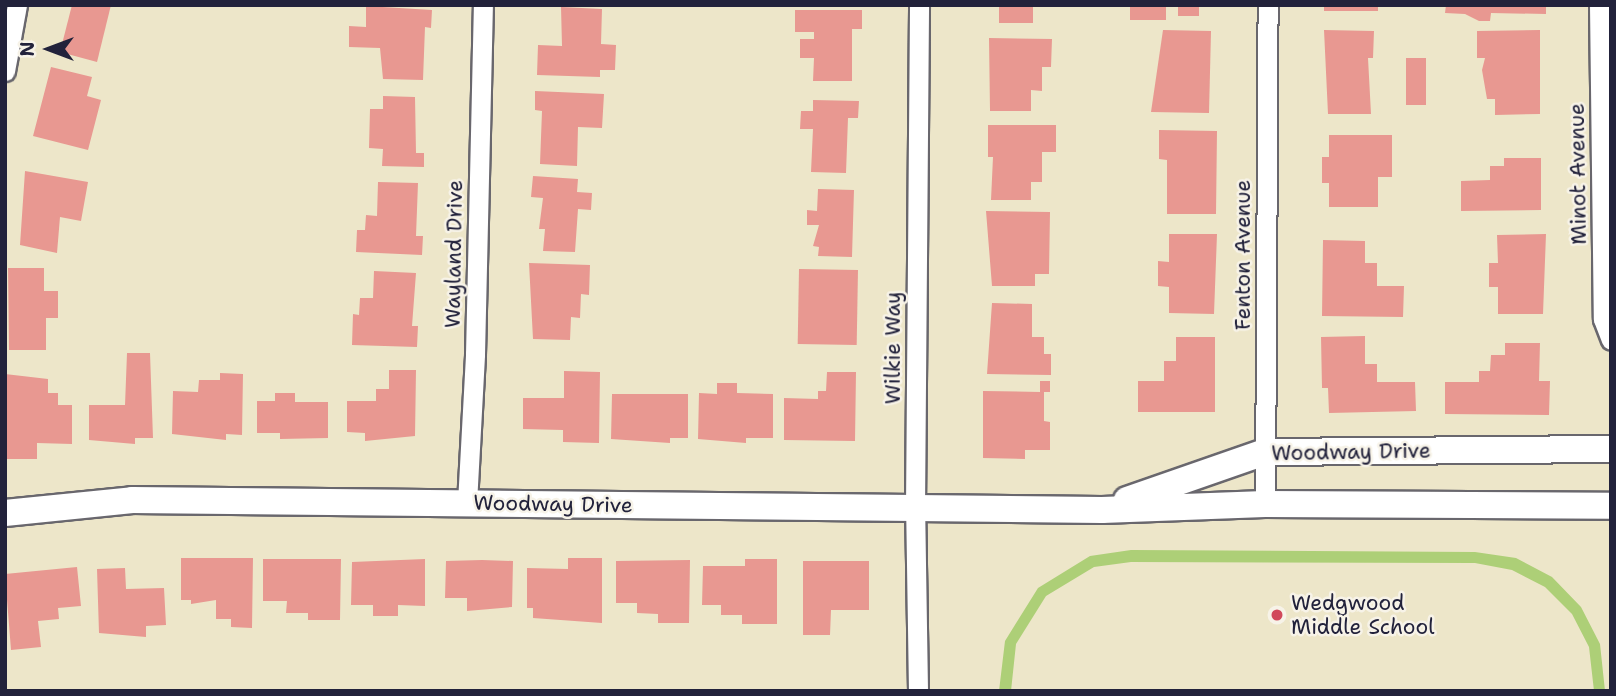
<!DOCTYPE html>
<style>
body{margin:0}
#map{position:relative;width:1616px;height:696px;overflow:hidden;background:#ede6c9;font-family:"Shantell Sans",sans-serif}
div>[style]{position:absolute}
.green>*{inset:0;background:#adcf77}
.building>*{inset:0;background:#e89891;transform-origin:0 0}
.roads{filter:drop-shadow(2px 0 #69676d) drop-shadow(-2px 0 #69676d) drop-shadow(0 2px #69676d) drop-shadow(0 -2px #69676d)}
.street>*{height:19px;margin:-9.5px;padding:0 9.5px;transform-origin:9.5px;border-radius:9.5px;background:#fff}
.secondary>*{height:26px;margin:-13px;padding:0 13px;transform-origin:13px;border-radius:13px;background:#fff}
.dots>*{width:19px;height:19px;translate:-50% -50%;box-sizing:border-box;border:4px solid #f7f3e8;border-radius:50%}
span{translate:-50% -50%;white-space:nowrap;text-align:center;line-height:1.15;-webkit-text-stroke:5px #f7f3e8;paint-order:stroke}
.street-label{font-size:21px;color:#22223b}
.poi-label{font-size:21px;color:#22223b}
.left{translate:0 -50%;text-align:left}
.frame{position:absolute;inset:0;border:7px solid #22223b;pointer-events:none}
.north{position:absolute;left:14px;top:14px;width:70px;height:70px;-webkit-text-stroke:5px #f7f3e8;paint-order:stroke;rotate:270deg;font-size:19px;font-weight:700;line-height:28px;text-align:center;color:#22223b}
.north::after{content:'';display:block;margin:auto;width:24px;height:32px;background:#22223b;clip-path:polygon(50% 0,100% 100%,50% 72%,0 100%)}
</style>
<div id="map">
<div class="green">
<i style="clip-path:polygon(1131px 550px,1475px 552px,1516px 558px,1552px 577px,1581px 607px,1600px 644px,1605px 691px,1594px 691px,1589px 647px,1572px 614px,1545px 587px,1512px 570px,1475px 563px,1131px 562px,1094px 567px,1046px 596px,1016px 644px,1011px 691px,999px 691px,1005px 641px,1038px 588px,1090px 556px)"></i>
</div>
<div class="building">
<i style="clip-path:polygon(72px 5px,111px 5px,97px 62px,60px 52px)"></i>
<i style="left:999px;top:5px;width:34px;height:18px"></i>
<i style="left:1130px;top:5px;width:36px;height:15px"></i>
<i style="left:1178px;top:5px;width:21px;height:11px"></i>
<i style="left:1324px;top:5px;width:54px;height:6px"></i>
<i style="clip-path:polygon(1446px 5px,1546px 5px,1546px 14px,1491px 13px,1490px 21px,1479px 21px,1465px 14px,1445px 13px)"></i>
<i style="clip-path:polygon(366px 6px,432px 10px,431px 28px,425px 27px,423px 80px,383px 79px,380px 48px,349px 47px,349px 26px,366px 27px)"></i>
<i style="clip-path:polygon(561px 7px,602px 9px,601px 44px,616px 45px,615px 70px,600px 70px,600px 77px,537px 75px,538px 45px,562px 46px)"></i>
<i style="clip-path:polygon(795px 10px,862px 10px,862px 29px,852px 29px,852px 81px,813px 81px,814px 58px,800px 58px,800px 39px,814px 39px,814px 32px,795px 32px)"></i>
<i style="clip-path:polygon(1163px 30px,1211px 31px,1209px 113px,1151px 112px)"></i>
<i style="clip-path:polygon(1324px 30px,1374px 31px,1373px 58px,1368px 58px,1371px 114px,1328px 114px)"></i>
<i style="clip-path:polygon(1540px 30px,1540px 114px,1495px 115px,1495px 99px,1487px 99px,1482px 70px,1485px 58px,1477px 58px,1477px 31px)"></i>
<i style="clip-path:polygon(989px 38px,1052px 39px,1051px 67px,1042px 67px,1042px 91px,1031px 90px,1031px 111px,990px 111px)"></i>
<i style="left:1406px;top:58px;width:20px;height:47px"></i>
<i style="clip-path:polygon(51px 67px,92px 77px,87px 96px,101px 100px,88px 150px,33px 136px)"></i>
<i style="clip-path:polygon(535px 91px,604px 94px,602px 128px,578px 127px,577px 166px,540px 164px,542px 111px,535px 110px)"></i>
<i style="clip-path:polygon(383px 96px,415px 97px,416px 153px,424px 153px,424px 167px,382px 166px,383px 149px,369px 148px,370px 109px,383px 109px)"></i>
<i style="clip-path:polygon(813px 100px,859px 101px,858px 118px,848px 118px,846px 173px,811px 172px,813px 129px,800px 129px,801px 111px,813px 111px)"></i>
<i style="clip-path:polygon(988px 125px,1056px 125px,1056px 152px,1042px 152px,1042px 182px,1031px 182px,1031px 200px,991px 200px,993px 157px,988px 157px)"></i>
<i style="clip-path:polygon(1159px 130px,1217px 131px,1216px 214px,1167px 214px,1167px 160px,1159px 159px)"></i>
<i style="clip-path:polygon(1329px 135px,1392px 135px,1392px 177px,1378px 177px,1378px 207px,1329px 207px,1329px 183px,1322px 183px,1322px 157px,1329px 157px)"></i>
<i style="clip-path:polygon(1504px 158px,1541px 158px,1541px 210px,1461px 211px,1461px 181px,1490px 180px,1490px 166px,1504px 166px)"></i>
<i style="clip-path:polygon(25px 171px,88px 182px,81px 221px,60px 217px,57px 253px,20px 245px)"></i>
<i style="clip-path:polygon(533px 176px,578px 179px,577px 192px,592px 193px,591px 210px,578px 209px,575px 252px,543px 251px,545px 229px,539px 229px,543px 198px,531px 197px)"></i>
<i style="clip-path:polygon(378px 182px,418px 183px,416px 236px,423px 236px,422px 255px,356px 252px,357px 230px,365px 230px,366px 215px,377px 216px)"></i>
<i style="clip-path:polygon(818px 189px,854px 190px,852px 257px,818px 256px,819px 247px,813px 246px,819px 225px,807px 225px,807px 210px,817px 211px)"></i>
<i style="clip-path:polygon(986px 211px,1050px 212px,1049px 274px,1035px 274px,1035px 286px,992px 286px)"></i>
<i style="clip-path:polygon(1169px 234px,1217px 234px,1214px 314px,1169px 313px,1169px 287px,1158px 286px,1158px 261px,1169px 262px)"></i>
<i style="clip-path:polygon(1546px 234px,1543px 314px,1498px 314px,1498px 287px,1489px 287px,1489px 263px,1498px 263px,1497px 235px)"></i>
<i style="clip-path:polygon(1323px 240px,1365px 241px,1365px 263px,1377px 263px,1377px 286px,1404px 286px,1403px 317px,1322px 316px)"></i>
<i style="clip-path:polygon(529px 263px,590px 265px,589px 295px,581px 294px,580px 318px,571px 317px,570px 340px,533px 339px)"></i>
<i style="clip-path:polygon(8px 268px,44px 268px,44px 291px,58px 291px,58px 318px,46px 318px,46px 350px,9px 350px)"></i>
<i style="left:799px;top:269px;width:59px;height:75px;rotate:1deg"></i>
<i style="clip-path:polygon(374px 271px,416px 273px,412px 326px,418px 326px,417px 347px,352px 345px,353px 314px,359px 315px,360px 298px,373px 298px)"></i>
<i style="clip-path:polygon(992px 303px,1032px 304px,1032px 337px,1044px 337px,1044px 354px,1051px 354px,1051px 375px,987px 374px)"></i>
<i style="clip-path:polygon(1365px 336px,1365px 364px,1377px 364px,1377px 382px,1415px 382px,1416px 411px,1329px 413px,1328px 388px,1322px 388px,1321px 337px)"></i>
<i style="clip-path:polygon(1176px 337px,1215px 337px,1215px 412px,1138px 412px,1138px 381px,1164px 381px,1164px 361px,1176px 361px)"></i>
<i style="clip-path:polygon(1505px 343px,1540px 343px,1539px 381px,1550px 381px,1549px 415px,1445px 414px,1445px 382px,1479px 382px,1479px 371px,1490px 371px,1491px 355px,1505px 355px)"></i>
<i style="clip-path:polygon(127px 353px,150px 353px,153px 438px,135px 438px,135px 444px,89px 440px,89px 405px,125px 405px)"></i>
<i style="clip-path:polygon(389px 370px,416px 370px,415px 436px,365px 441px,365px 433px,347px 432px,347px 401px,376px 401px,376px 389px,389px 389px)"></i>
<i style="clip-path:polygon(564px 371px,600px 372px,599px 443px,563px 442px,563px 430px,523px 429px,523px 398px,564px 398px)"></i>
<i style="clip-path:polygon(827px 372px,856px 372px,855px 441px,784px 440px,784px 398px,818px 399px,818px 391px,826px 391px)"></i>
<i style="clip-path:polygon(220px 373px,243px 374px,242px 435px,226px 434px,226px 440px,172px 434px,173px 391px,198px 392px,199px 380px,220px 380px)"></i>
<i style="clip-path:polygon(5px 374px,48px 379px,48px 393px,58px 393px,58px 405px,72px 405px,72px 444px,37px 443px,37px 459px,5px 459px)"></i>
<i style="clip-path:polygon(1040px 381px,1050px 381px,1050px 392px,1044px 392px,1044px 421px,1050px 422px,1050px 450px,1025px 450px,1025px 459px,983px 458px,983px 391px,1040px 392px)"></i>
<i style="clip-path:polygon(717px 383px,737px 383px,737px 393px,773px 394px,773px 438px,746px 438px,746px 443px,698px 439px,699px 393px,717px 394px)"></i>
<i style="clip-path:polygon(275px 393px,295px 393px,295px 402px,328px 402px,328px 438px,280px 439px,280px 433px,257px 433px,257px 401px,275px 401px)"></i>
<i style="clip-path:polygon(612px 394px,688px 394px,688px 438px,670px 438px,670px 443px,611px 439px)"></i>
<i style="clip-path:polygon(181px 558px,253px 558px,252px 628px,231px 627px,231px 619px,216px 619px,216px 600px,191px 604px,191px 600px,181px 600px)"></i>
<i style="clip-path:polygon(568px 558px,602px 558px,602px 623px,533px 618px,533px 608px,527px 608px,527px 568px,568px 569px)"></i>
<i style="clip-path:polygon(263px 559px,341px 559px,340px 620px,308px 620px,308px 613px,286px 613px,287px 601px,263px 601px)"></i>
<i style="clip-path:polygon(425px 559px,425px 606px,398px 605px,398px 616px,373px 616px,373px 605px,351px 605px,352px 562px)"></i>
<i style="clip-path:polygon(745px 559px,777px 559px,777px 624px,742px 624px,742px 615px,721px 615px,721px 605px,702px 605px,703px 566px,745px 566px)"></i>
<i style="clip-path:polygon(482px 560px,513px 561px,512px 607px,467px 611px,467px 598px,445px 598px,446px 561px)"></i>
<i style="clip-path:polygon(690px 560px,689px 623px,658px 623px,658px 614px,637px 613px,637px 603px,616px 603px,616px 561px)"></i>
<i style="clip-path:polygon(803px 561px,869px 561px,869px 610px,831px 610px,830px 635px,803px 635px)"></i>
<i style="clip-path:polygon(77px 567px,81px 606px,58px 608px,59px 619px,38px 621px,41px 647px,11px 650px,5px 574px)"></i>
<i style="clip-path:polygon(125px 568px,126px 589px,164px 588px,166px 625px,146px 626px,146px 637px,99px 633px,97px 569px)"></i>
</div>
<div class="roads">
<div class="street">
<i style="left:1599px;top:5px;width:314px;rotate:89.3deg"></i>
<i style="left:1603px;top:319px;width:22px;rotate:69deg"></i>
<i style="left:5px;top:71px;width:67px;rotate:-79.7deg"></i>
<i style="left:467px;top:503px;width:149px;rotate:-86.9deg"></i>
<i style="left:475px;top:354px;width:349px;rotate:-88.7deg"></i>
<i style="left:1265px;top:504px;width:499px;rotate:-89.7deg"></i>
<i style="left:918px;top:691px;width:183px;rotate:-90.9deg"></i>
<i style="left:915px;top:508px;width:503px;rotate:-89.54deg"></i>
</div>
<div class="secondary">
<i style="left:1127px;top:500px;width:146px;rotate:-19.2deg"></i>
<i style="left:1265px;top:452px;width:346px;rotate:-0.5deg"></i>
<i style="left:5px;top:513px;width:128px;rotate:-5.8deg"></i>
<i style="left:132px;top:500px;width:970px;rotate:0.59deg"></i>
<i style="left:1102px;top:510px;width:163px;rotate:-2.1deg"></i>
<i style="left:1265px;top:504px;width:346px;rotate:0.3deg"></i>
</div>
</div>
<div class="dots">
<i style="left:1277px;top:615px;background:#d1495b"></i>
</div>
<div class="street-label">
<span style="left:1578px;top:174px;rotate:-91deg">Minot Avenue</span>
<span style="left:454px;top:254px;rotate:-89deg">Wayland Drive</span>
<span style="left:1243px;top:255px;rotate:-90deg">Fenton Avenue</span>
<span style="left:893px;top:348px;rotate:-90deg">Wilkie Way</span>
<span style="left:1351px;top:452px;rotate:-1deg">Woodway Drive</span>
<span style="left:553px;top:504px;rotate:1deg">Woodway Drive</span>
</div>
<div class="poi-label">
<span class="left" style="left:1291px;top:615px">Wedgwood<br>Middle School</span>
</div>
<div class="frame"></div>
<div class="north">N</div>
</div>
